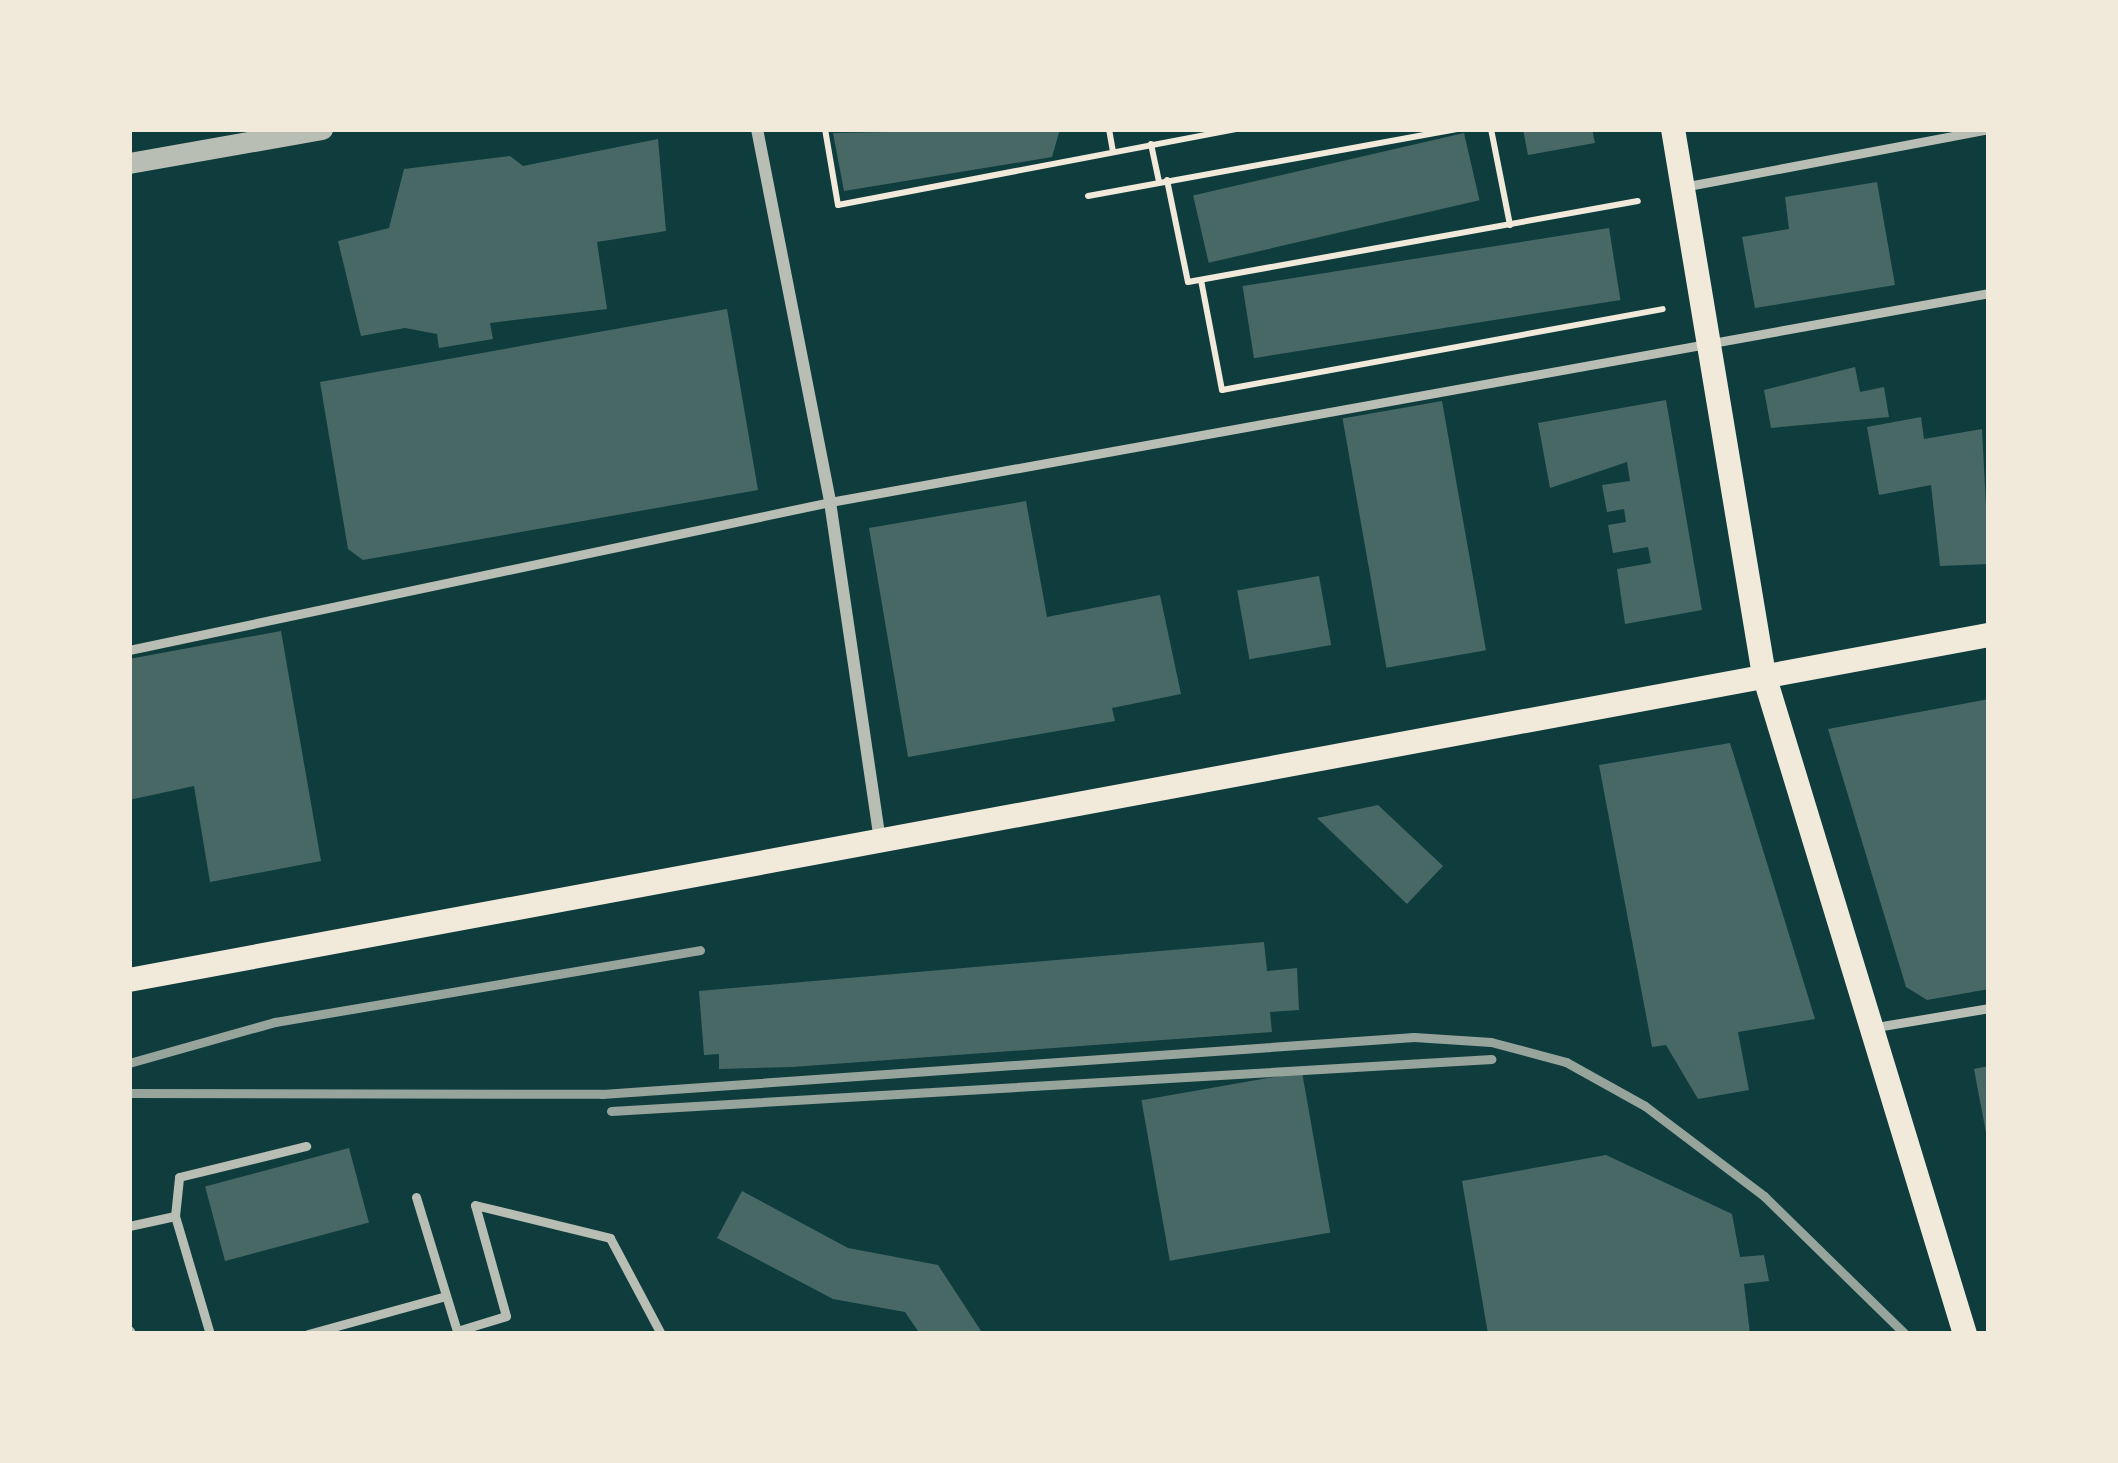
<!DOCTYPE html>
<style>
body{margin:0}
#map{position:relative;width:2118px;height:1463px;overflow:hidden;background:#0f3d3e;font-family:Karla,sans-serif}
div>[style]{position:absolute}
.building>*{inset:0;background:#486865;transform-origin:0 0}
.path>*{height:6px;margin:-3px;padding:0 3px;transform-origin:3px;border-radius:3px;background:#f1e9da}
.service>*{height:9px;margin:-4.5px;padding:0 4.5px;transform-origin:4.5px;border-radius:4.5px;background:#b8beb3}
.minor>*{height:12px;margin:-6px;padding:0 6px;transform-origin:6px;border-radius:6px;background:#b8beb3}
.tertiary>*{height:21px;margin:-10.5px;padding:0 10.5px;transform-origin:10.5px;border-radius:10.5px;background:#b8beb3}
.secondary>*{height:24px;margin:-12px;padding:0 12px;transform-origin:12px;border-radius:12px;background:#f1e9da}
.rail>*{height:9px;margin:-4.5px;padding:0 4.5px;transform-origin:4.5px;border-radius:4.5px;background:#97a49c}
span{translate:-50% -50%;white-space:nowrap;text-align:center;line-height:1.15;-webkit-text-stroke:10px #f1e9da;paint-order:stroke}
.frame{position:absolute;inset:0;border:132px solid #f1e9da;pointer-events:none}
</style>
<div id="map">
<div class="building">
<i style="clip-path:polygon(1060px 129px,1052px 157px,844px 191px,833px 133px)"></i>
<i style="clip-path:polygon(1523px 129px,1592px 129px,1595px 143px,1528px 155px)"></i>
<i style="left:1464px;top:133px;width:69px;height:278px;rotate:77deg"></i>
<i style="clip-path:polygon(658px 139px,666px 231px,597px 242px,607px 309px,490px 323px,493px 339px,439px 348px,437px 334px,405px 328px,361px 336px,338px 241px,389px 228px,404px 169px,510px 156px,523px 166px)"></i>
<i style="clip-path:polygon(1877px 182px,1895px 285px,1755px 308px,1742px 237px,1789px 229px,1785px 197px)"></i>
<i style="left:1609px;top:228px;width:73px;height:371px;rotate:81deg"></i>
<i style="clip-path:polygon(727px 309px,758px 490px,363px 560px,348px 549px,320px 382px)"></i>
<i style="clip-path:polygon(1855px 367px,1860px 392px,1884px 387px,1889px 417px,1771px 428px,1764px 390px)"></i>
<i style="clip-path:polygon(1666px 400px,1702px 610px,1625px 624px,1617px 569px,1651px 563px,1648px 547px,1613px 553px,1608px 525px,1626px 522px,1624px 509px,1607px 512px,1602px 485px,1630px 481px,1627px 462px,1550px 488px,1538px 423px)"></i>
<i style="left:1442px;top:401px;width:253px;height:101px;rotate:80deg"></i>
<i style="clip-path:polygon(1921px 417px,1924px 439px,1982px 429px,1989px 564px,1940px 566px,1931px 485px,1879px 495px,1867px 427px)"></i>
<i style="clip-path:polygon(1026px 501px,1047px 617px,1160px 595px,1181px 694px,1112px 708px,1115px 721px,908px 757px,869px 528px)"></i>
<i style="left:1319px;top:576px;width:70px;height:83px;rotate:80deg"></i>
<i style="clip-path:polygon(281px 631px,321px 861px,210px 882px,194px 786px,129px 800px,129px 659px)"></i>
<i style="clip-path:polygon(1989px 699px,1989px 989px,1927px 1000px,1906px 987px,1828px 729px)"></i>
<i style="clip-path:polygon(1730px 743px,1815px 1019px,1738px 1032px,1749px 1090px,1698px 1099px,1666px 1045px,1652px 1047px,1599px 765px)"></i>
<i style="clip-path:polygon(1378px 805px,1443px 866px,1407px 904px,1317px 818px)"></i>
<i style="clip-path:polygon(1264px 942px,1267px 971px,1297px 968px,1299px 1010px,1270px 1012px,1272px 1032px,792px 1067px,719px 1069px,719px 1054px,704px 1055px,699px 991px)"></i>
<i style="clip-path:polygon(1989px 1066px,1989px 1138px,1987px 1138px,1974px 1069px)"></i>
<i style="left:1302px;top:1072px;width:163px;height:163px;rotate:80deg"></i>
<i style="left:349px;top:1148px;width:77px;height:149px;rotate:75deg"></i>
<i style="clip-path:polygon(1606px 1155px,1732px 1214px,1740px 1257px,1764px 1255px,1769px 1281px,1744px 1284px,1750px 1334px,1488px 1334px,1462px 1181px)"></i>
<i style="clip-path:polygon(742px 1191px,848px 1248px,938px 1265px,983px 1334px,920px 1334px,905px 1312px,833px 1299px,717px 1238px)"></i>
</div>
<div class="path">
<i style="left:825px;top:129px;width:77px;rotate:80.3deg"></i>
<i style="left:838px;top:205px;width:405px;rotate:-10.8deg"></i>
<i style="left:1109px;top:129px;width:22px;rotate:80deg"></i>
<i style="left:1491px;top:129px;width:98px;rotate:78.8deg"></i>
<i style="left:1151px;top:144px;width:38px;rotate:78deg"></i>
<i style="left:1167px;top:180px;width:104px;rotate:78.4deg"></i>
<i style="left:1188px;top:282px;width:457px;rotate:-10.2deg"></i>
<i style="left:1088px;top:196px;width:375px;rotate:-10.3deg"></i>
<i style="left:1201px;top:280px;width:112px;rotate:79.2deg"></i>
<i style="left:1222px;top:390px;width:448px;rotate:-10.4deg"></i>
</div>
<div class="service">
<i style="left:1688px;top:186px;width:306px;rotate:-10.7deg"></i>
<i style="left:129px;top:650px;width:716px;rotate:-11.92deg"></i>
<i style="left:830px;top:502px;width:1178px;rotate:-10.22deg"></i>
<i style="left:1876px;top:1027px;width:115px;rotate:-9.5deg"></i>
<i style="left:416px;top:1197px;width:143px;rotate:73deg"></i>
<i style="left:175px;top:1216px;width:39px;rotate:-84deg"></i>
<i style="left:179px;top:1177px;width:131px;rotate:-13.7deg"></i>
<i style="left:129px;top:1226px;width:47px;rotate:-12.3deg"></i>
<i style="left:175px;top:1216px;width:123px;rotate:73.5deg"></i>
<i style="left:457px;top:1331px;width:51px;rotate:-17deg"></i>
<i style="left:506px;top:1316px;width:115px;rotate:-105.6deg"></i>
<i style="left:475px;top:1205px;width:139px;rotate:13.7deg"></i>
<i style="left:610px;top:1238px;width:109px;rotate:62deg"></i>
<i style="left:308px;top:1334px;width:143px;rotate:-15.4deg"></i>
</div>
<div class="minor">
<i style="left:757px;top:129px;width:380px;rotate:78.9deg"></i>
<i style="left:830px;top:502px;width:344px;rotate:81.6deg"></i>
<i style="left:129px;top:1332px;width:2px;rotate:63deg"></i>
</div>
<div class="tertiary">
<i style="left:129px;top:163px;width:196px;rotate:-10deg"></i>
</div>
<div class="secondary">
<i style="left:1673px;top:129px;width:554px;rotate:80.54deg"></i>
<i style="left:1764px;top:675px;width:689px;rotate:73.04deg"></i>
<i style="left:129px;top:980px;width:1892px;rotate:-10.51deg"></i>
</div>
<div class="rail">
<i style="left:129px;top:1063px;width:152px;rotate:-15.7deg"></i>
<i style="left:275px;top:1022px;width:431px;rotate:-9.6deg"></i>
<i style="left:129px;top:1093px;width:473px;rotate:0.1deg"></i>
<i style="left:602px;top:1094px;width:814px;rotate:-4.02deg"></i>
<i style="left:1414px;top:1037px;width:77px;rotate:3.7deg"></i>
<i style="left:1491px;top:1042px;width:78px;rotate:14.9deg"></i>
<i style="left:1566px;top:1062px;width:90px;rotate:29.1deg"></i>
<i style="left:1645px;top:1106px;width:149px;rotate:37.1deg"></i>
<i style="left:1764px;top:1196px;width:197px;rotate:44.4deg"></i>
<i style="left:611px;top:1111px;width:882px;rotate:-3.38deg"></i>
</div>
<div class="frame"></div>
</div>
